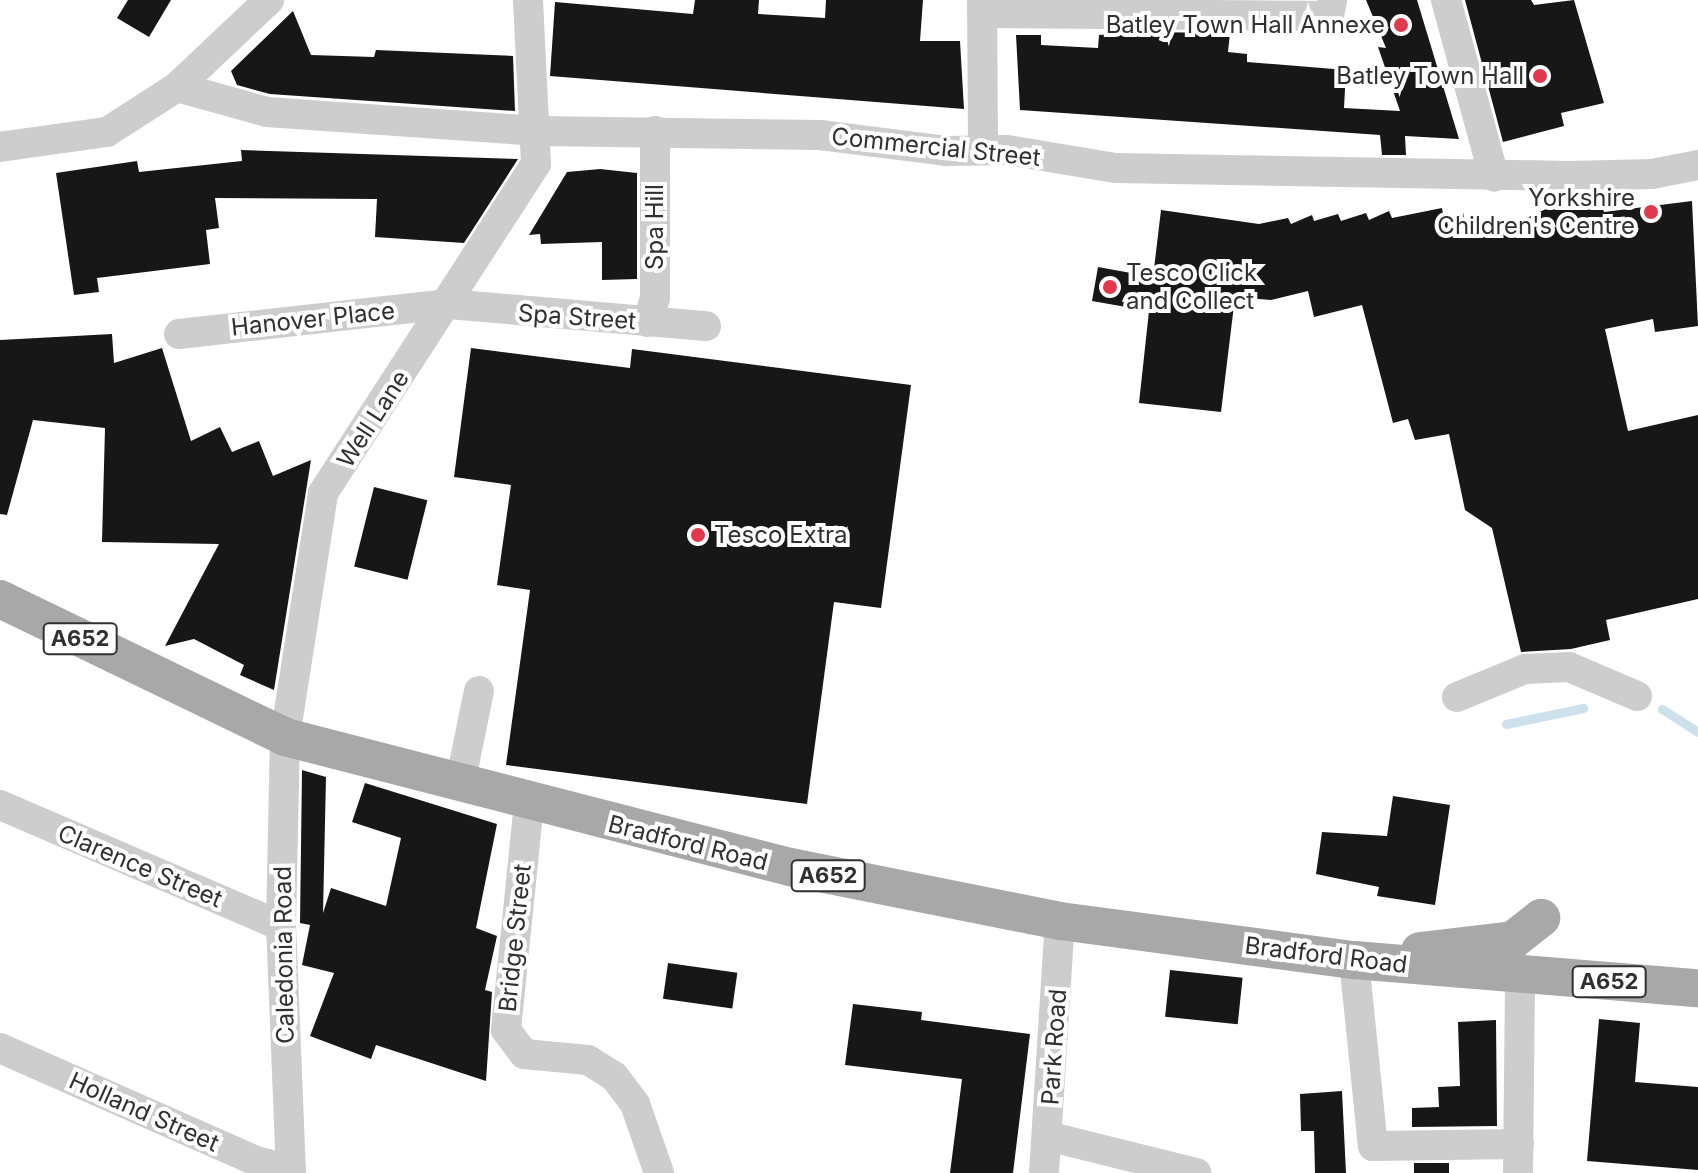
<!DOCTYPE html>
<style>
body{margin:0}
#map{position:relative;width:1698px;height:1173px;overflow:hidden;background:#fff;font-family:Inter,sans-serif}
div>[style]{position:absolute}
.stream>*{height:9px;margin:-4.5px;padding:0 4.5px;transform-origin:4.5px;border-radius:4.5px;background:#cce1ec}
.building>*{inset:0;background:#171717;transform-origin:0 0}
.minor>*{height:30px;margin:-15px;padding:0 15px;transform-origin:15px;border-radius:15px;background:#cdcdcd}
.major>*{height:38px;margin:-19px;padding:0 19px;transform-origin:19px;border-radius:19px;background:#a8a8a8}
.dots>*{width:22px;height:22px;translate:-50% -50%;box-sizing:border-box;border:4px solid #fff;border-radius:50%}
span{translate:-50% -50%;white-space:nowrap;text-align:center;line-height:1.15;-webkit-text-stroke:8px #fff;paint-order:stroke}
.shield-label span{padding:2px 6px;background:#fff;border:2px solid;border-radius:6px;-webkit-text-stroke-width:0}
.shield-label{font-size:22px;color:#303030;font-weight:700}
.poi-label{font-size:24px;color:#303030}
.right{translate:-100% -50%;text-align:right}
.left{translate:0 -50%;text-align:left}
.street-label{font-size:24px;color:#303030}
</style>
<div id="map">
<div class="stream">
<i style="left:1662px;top:709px;width:43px;rotate:32.6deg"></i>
<i style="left:1506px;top:724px;width:79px;rotate:-11.7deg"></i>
</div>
<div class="building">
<i style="clip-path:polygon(128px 0,171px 0,149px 37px,117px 18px)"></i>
<i style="clip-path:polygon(695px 0,759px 0,758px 14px,825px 18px,826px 0,923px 0,920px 41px,960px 41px,964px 109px,550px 76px,555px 2px,693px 14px)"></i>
<i style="clip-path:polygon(1366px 0,1417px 0,1459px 139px,1405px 136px,1406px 155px,1382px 155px,1380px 135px,1020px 110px,1016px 35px,1041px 35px,1041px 45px,1098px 48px,1099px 35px,1141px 32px,1230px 33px,1228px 52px,1247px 54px,1247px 62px,1346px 70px,1344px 108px,1400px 111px,1378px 47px,1386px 48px)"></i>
<i style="clip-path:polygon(1465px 0,1531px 0,1534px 5px,1574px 0,1604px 103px,1561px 113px,1564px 126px,1503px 142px)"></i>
<i style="clip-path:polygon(293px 11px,311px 55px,374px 57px,376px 50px,513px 56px,515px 111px,270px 94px,237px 85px,231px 71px)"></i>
<i style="clip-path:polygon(241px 150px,518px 159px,464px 243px,375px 237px,377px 199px,215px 198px,219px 228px,206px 230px,210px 264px,97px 278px,99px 292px,74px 295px,56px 173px,137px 161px,139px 172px,242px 161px)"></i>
<i style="clip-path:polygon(600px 169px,637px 173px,637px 279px,602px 280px,602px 242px,541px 244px,540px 234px,529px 235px,567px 172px)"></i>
<i style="clip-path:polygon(1692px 201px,1698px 326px,1655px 332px,1653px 319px,1605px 329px,1628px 431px,1698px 415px,1698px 599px,1606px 620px,1610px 640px,1571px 649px,1521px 652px,1492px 528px,1465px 510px,1449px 434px,1415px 440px,1408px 419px,1393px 423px,1362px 305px,1314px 317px,1308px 291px,1271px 300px,1235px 297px,1221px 412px,1139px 403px,1149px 311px,1092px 301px,1098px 267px,1153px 277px,1161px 210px,1259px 224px,1288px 218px,1291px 224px,1312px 215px,1314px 221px,1338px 214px,1341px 221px,1366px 213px,1369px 220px,1389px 211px,1392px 218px,1442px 208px,1444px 219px,1463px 212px,1465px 225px,1485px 220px,1490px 235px,1546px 209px,1602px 205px,1604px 212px)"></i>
<i style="clip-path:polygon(112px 334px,114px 363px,162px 348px,191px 441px,220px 427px,232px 452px,259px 441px,273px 476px,311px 460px,274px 690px,240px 675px,244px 665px,194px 639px,165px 646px,219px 544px,102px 542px,105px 428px,33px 420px,7px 515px,0 514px,0 340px)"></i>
<i style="clip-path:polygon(471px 348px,630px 368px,632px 349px,911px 385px,881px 608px,834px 602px,807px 804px,506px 765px,530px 590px,497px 585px,511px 485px,454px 477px)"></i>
<i style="left:374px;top:487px;width:55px;height:82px;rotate:14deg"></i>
<i style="clip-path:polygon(302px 770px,326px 777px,323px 913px,331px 888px,386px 906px,401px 838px,352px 822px,365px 783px,497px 824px,476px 928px,497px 936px,485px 990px,492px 992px,486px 1081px,376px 1045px,371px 1059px,310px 1036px,334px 973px,302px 965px,310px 925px,300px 923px)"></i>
<i style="clip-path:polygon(1393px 796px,1450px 805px,1435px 905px,1377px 896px,1379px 887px,1316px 874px,1322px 832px,1387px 836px)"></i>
<i style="left:668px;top:963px;width:70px;height:36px;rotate:8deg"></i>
<i style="left:1170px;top:970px;width:73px;height:47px;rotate:6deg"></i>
<i style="clip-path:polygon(853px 1004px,922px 1012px,921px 1020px,1030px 1034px,1013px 1173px,950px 1173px,962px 1079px,845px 1065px)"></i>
<i style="clip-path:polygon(1599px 1019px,1640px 1023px,1635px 1082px,1698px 1087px,1698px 1170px,1587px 1161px)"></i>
<i style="clip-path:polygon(1496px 1020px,1497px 1126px,1412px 1127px,1412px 1108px,1439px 1107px,1438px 1087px,1460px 1086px,1458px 1022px)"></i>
<i style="clip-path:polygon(1342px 1091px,1346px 1173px,1315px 1173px,1314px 1131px,1301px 1131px,1300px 1094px)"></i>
<i style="left:1414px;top:1163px;width:35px;height:10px"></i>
</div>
<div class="minor">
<i style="left:982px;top:0;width:148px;rotate:89.6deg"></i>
<i style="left:1446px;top:0;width:183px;rotate:74.8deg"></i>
<i style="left:982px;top:13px;width:347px;rotate:0.5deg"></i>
<i style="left:1329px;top:16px;width:16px;rotate:-79deg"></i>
<i style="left:177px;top:87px;width:93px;rotate:15.5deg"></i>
<i style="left:267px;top:112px;width:272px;rotate:4deg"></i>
<i style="left:538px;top:131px;width:282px;rotate:0.8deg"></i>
<i style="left:820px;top:135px;width:127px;rotate:7.2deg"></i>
<i style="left:946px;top:151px;width:61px;rotate:-0.9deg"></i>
<i style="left:1007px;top:150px;width:110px;rotate:9.4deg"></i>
<i style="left:1116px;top:168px;width:453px;rotate:1deg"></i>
<i style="left:1569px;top:176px;width:83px;rotate:-1.4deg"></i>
<i style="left:1652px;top:174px;width:47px;rotate:-11.1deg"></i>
<i style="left:0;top:147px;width:108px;rotate:-8deg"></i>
<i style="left:107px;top:132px;width:83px;rotate:-32.7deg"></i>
<i style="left:177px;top:87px;width:127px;rotate:-43.4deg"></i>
<i style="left:648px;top:322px;width:25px;rotate:-74deg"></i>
<i style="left:655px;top:298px;width:167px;rotate:-90deg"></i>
<i style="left:179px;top:334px;width:271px;rotate:-6.4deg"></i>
<i style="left:448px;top:304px;width:259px;rotate:4.9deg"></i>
<i style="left:1457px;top:697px;width:74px;rotate:-22.4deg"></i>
<i style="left:1525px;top:669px;width:44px;rotate:-2.6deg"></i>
<i style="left:1569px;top:667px;width:74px;rotate:23.1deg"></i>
<i style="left:460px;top:784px;width:95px;rotate:-78.5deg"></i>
<i style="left:529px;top:803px;width:228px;rotate:95.8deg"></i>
<i style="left:506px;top:1030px;width:30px;rotate:53deg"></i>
<i style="left:524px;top:1054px;width:64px;rotate:5.4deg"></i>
<i style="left:588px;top:1060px;width:31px;rotate:32deg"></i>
<i style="left:614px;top:1076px;width:35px;rotate:53deg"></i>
<i style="left:635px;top:1104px;width:73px;rotate:70.8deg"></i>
<i style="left:0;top:805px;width:306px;rotate:23.3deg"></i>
<i style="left:1354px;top:960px;width:187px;rotate:84.2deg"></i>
<i style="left:1373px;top:1146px;width:146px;rotate:-0.8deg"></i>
<i style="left:0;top:1048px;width:280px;rotate:23.8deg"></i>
<i style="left:256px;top:1161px;width:36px;rotate:14deg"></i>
<i style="left:1047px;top:1136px;width:154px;rotate:13.9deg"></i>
<i style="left:291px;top:1173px;width:247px;rotate:-92.3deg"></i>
<i style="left:281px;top:926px;width:189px;rotate:-88.8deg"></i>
<i style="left:285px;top:737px;width:247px;rotate:-81.1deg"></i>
<i style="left:323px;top:493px;width:392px;rotate:-57.1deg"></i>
<i style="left:536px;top:164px;width:164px;rotate:-92.8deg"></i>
<i style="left:1044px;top:1173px;width:253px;rotate:-86.4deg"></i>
<i style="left:1518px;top:1173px;width:196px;rotate:-89.4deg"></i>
</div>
<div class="major">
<i style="left:0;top:599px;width:317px;rotate:25.8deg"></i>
<i style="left:285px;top:737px;width:521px;rotate:14.44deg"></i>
<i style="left:790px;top:867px;width:275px;rotate:11.3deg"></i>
<i style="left:1060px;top:921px;width:297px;rotate:7.6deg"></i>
<i style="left:1354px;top:960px;width:345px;rotate:4.7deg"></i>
<i style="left:1420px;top:951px;width:94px;rotate:-6.7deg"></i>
<i style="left:1513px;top:940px;width:36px;rotate:-38deg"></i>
</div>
<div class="dots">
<i style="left:1401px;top:25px;background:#e1384e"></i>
<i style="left:1540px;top:76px;background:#e1384e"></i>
<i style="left:1651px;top:212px;background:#e1384e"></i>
<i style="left:1110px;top:287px;background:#e1384e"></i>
<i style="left:698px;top:535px;background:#e1384e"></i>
</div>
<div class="shield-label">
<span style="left:80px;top:639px">A652</span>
<span style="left:828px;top:876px">A652</span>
<span style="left:1609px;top:982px">A652</span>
</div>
<div class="poi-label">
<span class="right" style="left:1385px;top:25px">Batley Town Hall Annexe</span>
<span class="right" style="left:1524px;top:76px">Batley Town Hall</span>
<span class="right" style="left:1635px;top:212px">Yorkshire<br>Children's Centre</span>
<span class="left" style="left:1126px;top:287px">Tesco Click<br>and Collect</span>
<span class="left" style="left:714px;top:535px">Tesco Extra</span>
</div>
<div class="street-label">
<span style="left:936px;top:147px;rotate:6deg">Commercial Street</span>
<span style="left:655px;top:227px;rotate:-90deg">Spa Hill</span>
<span style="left:577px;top:317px;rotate:4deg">Spa Street</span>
<span style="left:313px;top:319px;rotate:-6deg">Hanover Place</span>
<span style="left:373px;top:419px;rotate:-57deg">Well Lane</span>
<span style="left:688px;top:843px;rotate:14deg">Bradford Road</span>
<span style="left:140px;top:866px;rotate:23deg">Clarence Street</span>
<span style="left:515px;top:938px;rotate:-84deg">Bridge Street</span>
<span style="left:284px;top:955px;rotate:-91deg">Caledonia Road</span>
<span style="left:1326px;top:955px;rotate:7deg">Bradford Road</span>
<span style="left:1054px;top:1047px;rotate:-86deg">Park Road</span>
<span style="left:144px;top:1112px;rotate:24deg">Holland Street</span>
</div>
</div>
